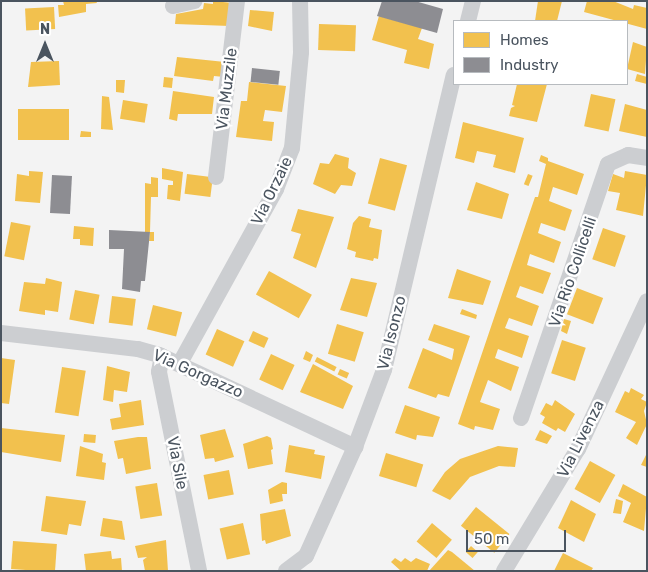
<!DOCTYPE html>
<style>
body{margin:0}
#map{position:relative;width:648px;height:572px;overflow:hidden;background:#f3f3f3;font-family:Rubik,sans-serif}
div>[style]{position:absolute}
.homes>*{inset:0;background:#f2c14e;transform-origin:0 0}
.industry>*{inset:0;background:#8d8d92;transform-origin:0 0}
.street>*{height:16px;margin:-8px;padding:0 8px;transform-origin:8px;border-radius:8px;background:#ccced1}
span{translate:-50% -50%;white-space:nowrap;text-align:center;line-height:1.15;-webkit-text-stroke:5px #fff;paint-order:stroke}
.street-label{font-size:16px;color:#4a545f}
.frame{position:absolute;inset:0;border:2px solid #4a545f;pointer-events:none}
.legend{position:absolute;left:453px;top:20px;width:175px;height:65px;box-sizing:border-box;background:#fff;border:1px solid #b7bbbf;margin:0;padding:6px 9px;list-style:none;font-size:15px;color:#4a545f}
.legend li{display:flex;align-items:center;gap:10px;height:25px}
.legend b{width:25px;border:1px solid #b7bbbf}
.north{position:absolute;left:20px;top:20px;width:50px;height:50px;-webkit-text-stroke:4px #fff;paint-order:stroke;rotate:0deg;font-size:14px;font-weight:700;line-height:20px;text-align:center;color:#4a545f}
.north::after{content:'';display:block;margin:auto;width:18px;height:22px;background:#4a545f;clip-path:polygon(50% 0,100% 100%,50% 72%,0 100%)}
.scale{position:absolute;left:466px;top:530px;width:100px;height:22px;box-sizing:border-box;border:2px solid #4a545f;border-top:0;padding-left:6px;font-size:15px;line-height:18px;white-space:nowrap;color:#4a545f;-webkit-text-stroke:4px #fff;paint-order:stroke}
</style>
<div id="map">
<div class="homes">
<i style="clip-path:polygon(63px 1px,96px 1px,97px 3px,86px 4px,86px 12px,59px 17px,58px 5px,64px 5px)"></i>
<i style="clip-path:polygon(213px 1px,233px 3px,230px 26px,175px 24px,176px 14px,203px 9px,204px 3px,213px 4px)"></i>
<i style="clip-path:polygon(538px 1px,562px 1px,557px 21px,535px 21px)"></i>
<i style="clip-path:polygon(587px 1px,613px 1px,633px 9px,634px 5px,647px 8px,647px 29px,584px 12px)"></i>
<i style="left:54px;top:7px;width:22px;height:29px;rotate:87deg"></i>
<i style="clip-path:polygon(250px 10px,274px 12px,272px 31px,248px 26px)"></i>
<i style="clip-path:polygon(379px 16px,422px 28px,418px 39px,434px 44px,429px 69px,404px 63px,407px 50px,372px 40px)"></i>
<i style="left:319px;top:24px;width:37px;height:26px;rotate:2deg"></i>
<i style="clip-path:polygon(633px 42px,647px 47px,645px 74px,627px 69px)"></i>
<i style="clip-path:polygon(177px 57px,225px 62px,224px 77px,214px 76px,213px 81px,174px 76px)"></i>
<i style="clip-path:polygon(59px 61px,60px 85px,28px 87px,31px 62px)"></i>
<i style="clip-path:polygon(637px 74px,647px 77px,647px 84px,635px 81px)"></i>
<i style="left:164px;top:77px;width:9px;height:10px;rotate:6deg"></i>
<i style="clip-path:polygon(116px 80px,125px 80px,124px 93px,116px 92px)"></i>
<i style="clip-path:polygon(249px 82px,286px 86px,282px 112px,265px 110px,263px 121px,274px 122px,272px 141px,236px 137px,241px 101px,247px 101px)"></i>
<i style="clip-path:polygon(517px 84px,547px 84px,537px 122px,509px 116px,511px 108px,515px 106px,512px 105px)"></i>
<i style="clip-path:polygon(173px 91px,214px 97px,212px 114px,178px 114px,177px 121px,169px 119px)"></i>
<i style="left:591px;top:94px;width:25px;height:33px;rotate:12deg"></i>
<i style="clip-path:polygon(102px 96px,109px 97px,113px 130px,101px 129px)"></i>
<i style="left:123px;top:100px;width:25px;height:19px;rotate:9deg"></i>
<i style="clip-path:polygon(625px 104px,647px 110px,647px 137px,619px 131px)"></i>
<i style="left:18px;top:109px;width:51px;height:31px"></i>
<i style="clip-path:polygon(463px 122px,524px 138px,515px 173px,493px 167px,496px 155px,477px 151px,474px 163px,455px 158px)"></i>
<i style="clip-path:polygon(81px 131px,91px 132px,91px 137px,80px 137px)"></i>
<i style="clip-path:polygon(335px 154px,349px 158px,348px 168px,356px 173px,352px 186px,341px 185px,335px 194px,313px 184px,320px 163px,329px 164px)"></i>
<i style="clip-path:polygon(541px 155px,548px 158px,548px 161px,584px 174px,577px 195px,553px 187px,549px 201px,572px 210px,565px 231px,541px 223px,538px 233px,561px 242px,554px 263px,530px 254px,527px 265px,551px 273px,543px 294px,520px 286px,516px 297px,539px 306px,532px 326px,509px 318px,505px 328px,529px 336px,522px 358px,498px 349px,495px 358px,519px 367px,511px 391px,488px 380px,480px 402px,500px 409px,493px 430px,475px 426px,474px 430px,458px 424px,535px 197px,538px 197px,546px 164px,539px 161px)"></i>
<i style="left:380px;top:158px;width:28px;height:47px;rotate:15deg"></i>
<i style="clip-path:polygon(162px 168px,183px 172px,180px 201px,167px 199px,168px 185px,173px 185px,173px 181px,162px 179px)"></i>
<i style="clip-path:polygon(29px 171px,43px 172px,40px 203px,15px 201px,17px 174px,29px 176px)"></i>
<i style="clip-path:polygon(625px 171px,647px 175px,643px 216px,616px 210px,620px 193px,608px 191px,613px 174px,624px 178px)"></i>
<i style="left:187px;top:174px;width:26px;height:20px;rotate:7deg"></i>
<i style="left:528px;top:174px;width:5px;height:11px;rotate:22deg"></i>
<i style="clip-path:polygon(151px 177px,158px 178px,158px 197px,151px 197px,150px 232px,145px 232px,145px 183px,151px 184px)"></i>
<i style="clip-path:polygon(476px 182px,509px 194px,502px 219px,467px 210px)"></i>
<i style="clip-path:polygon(298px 209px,334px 217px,316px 268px,293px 258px,301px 234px,291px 231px)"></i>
<i style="clip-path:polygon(359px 216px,371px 219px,369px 227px,382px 230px,378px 259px,374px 258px,373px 261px,355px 257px,356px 252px,347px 249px,353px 223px)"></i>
<i style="left:11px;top:222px;width:20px;height:35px;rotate:11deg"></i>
<i style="clip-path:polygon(74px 226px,94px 228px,93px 246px,80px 245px,80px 239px,73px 239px)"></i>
<i style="left:603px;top:228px;width:24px;height:33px;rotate:19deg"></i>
<i style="clip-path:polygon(150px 232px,154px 232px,154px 241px,149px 241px)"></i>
<i style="clip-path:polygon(457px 269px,491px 281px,483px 305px,448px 298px)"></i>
<i style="left:269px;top:271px;width:49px;height:27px;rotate:29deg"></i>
<i style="clip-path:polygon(46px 278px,62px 282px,58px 312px,45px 310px,45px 315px,19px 311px,24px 282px,45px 284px)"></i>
<i style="clip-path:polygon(351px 278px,377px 283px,367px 317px,340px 310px)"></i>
<i style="left:577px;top:288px;width:28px;height:28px;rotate:21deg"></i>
<i style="left:75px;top:290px;width:25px;height:30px;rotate:11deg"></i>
<i style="left:112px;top:296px;width:24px;height:27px;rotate:7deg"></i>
<i style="left:153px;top:305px;width:30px;height:25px;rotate:14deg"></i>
<i style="clip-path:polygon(462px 309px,477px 315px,476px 319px,460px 314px)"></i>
<i style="clip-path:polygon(564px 319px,571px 321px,567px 334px,561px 331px)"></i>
<i style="left:337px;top:324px;width:28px;height:31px;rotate:17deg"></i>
<i style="clip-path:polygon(434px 324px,470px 336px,449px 397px,438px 394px,436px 398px,408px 388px,423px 348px,452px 360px,454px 349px,428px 340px)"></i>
<i style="left:217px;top:329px;width:30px;height:28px;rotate:24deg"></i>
<i style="left:253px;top:331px;width:17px;height:11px;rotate:24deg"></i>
<i style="left:562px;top:340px;width:25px;height:35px;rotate:18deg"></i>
<i style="clip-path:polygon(306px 351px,313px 355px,310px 362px,303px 359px)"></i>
<i style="left:271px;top:354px;width:26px;height:28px;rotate:25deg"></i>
<i style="left:317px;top:357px;width:22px;height:5px;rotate:27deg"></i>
<i style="clip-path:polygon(1px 358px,15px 360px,9px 404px,1px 403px)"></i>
<i style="clip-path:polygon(313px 364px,353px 386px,343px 409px,300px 392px)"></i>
<i style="clip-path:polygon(107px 366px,130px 372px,127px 392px,114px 390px,113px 402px,103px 400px)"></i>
<i style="left:62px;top:367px;width:24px;height:46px;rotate:9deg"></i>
<i style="left:340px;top:369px;width:10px;height:6px;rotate:24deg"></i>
<i style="clip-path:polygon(631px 388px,644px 395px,641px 399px,647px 402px,644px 411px,647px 424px,637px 445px,626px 438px,636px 422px,615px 412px,625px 391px,629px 393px)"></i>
<i style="clip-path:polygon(141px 400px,144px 425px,112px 430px,110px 419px,121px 417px,119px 404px)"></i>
<i style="clip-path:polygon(555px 400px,575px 414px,565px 432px,558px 428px,556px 431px,542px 423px,545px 417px,540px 414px,546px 403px,552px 406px)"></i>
<i style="clip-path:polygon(405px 405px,440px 417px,433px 437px,417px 435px,416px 440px,395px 433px)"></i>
<i style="clip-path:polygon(1px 428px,65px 435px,61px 462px,1px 452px)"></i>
<i style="clip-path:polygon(225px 429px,234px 457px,215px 462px,214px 458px,205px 459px,200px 435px)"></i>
<i style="clip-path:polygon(540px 430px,552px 436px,547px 444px,535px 440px)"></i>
<i style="left:84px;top:434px;width:12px;height:8px;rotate:5deg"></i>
<i style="clip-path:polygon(267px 436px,271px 438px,273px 449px,271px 450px,273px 464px,248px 469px,243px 444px)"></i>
<i style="clip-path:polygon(138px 437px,147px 437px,151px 469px,126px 474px,123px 458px,118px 459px,114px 441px)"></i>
<i style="clip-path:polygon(289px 445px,315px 450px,314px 454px,325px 456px,321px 479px,285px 472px)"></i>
<i style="clip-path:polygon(80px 446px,103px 454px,102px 462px,106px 463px,104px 480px,76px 476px)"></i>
<i style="clip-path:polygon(498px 446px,518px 448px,515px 467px,499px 466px,470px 477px,450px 500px,432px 491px,445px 472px,460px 459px)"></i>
<i style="left:386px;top:453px;width:39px;height:24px;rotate:17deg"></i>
<i style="clip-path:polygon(647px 453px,647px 467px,641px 465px)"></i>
<i style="left:590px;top:461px;width:29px;height:32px;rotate:29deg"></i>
<i style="left:229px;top:470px;width:25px;height:26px;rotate:79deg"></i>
<i style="clip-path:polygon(282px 482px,287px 483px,287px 494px,282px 494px,283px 501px,270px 504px,268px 490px)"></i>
<i style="left:157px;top:483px;width:33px;height:22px;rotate:81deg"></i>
<i style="clip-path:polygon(623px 484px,647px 497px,644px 531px,623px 522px,631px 503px,618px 496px)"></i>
<i style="clip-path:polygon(46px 496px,86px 501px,81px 526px,69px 524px,67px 535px,41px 531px)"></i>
<i style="clip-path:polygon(616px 499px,623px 501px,621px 514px,613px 513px)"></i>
<i style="clip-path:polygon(571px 500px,596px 514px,584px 542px,558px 528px)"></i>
<i style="left:476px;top:507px;width:43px;height:24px;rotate:39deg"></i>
<i style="clip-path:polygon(285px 509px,291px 536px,266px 544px,265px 540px,262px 541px,260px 514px)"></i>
<i style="clip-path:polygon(103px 518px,122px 521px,125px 540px,100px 536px)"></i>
<i style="left:243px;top:523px;width:32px;height:24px;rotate:77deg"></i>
<i style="left:432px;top:523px;width:26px;height:24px;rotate:40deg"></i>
<i style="clip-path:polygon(166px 540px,168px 571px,145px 571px,143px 560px,147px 557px,138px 558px,135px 546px)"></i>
<i style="left:13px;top:541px;width:44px;height:28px;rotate:4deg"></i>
<i style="left:471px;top:546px;width:9px;height:8px;rotate:41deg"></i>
<i style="clip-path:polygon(448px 550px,452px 552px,475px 571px,429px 571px)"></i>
<i style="clip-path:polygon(111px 551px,112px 559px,121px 558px,122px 571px,86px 571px,84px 554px)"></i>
<i style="clip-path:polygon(563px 553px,593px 568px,591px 571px,554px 571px)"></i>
<i style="clip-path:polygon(395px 558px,401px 562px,405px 558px,411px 562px,416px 558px,430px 564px,427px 571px,401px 571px,391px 562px)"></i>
</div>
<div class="industry">
<i style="clip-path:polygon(382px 1px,415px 1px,443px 9px,437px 33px,377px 16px)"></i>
<i style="left:252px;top:68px;width:28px;height:14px;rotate:6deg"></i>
<i style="left:52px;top:175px;width:20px;height:38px;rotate:3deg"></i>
<i style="clip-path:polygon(109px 230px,150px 232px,145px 281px,141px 281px,140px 292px,122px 289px,124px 249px,109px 249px)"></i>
</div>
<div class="street">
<i style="left:173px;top:6px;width:22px;rotate:-13deg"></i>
<i style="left:468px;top:21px;width:21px;rotate:-76deg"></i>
<i style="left:216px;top:177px;width:177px;rotate:-83.2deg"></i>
<i style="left:1px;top:333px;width:138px;rotate:6.7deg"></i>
<i style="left:138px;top:349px;width:22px;rotate:16deg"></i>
<i style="left:159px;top:355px;width:217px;rotate:25.1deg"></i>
<i style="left:162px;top:356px;width:16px;rotate:101deg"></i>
<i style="left:159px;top:372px;width:203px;rotate:78.6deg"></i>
<i style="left:180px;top:363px;width:199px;rotate:-61.1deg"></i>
<i style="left:276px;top:189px;width:44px;rotate:-68.7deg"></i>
<i style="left:292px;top:148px;width:96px;rotate:-84.6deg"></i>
<i style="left:301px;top:52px;width:51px;rotate:-91.1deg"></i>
<i style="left:521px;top:418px;width:268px;rotate:-71.1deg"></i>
<i style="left:608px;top:164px;width:22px;rotate:-24deg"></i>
<i style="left:628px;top:155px;width:19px;rotate:9deg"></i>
<i style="left:286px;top:571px;width:25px;rotate:-37deg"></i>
<i style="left:306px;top:556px;width:120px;rotate:-65.8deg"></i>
<i style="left:355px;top:447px;width:82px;rotate:-69.4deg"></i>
<i style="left:384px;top:370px;width:303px;rotate:-76.7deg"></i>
<i style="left:504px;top:571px;width:143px;rotate:-58.8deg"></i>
<i style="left:578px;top:449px;width:163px;rotate:-65deg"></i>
</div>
<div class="street-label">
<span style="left:227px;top:89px;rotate:-83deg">Via Muzzile</span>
<span style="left:272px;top:191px;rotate:-64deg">Via Orzaie</span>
<span style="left:573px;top:272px;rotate:-71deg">Via Rio Collicelli</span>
<span style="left:392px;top:333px;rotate:-76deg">Via Isonzo</span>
<span style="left:198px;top:374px;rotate:24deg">Via Gorgazzo</span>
<span style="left:581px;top:439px;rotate:-63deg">Via Livenza</span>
<span style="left:177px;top:463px;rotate:79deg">Via Sile</span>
</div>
<div class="frame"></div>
<ul class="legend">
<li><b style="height:14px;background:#f2c14e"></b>Homes</li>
<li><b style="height:14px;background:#8d8d92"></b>Industry</li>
</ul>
<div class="north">N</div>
<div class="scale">50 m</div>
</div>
